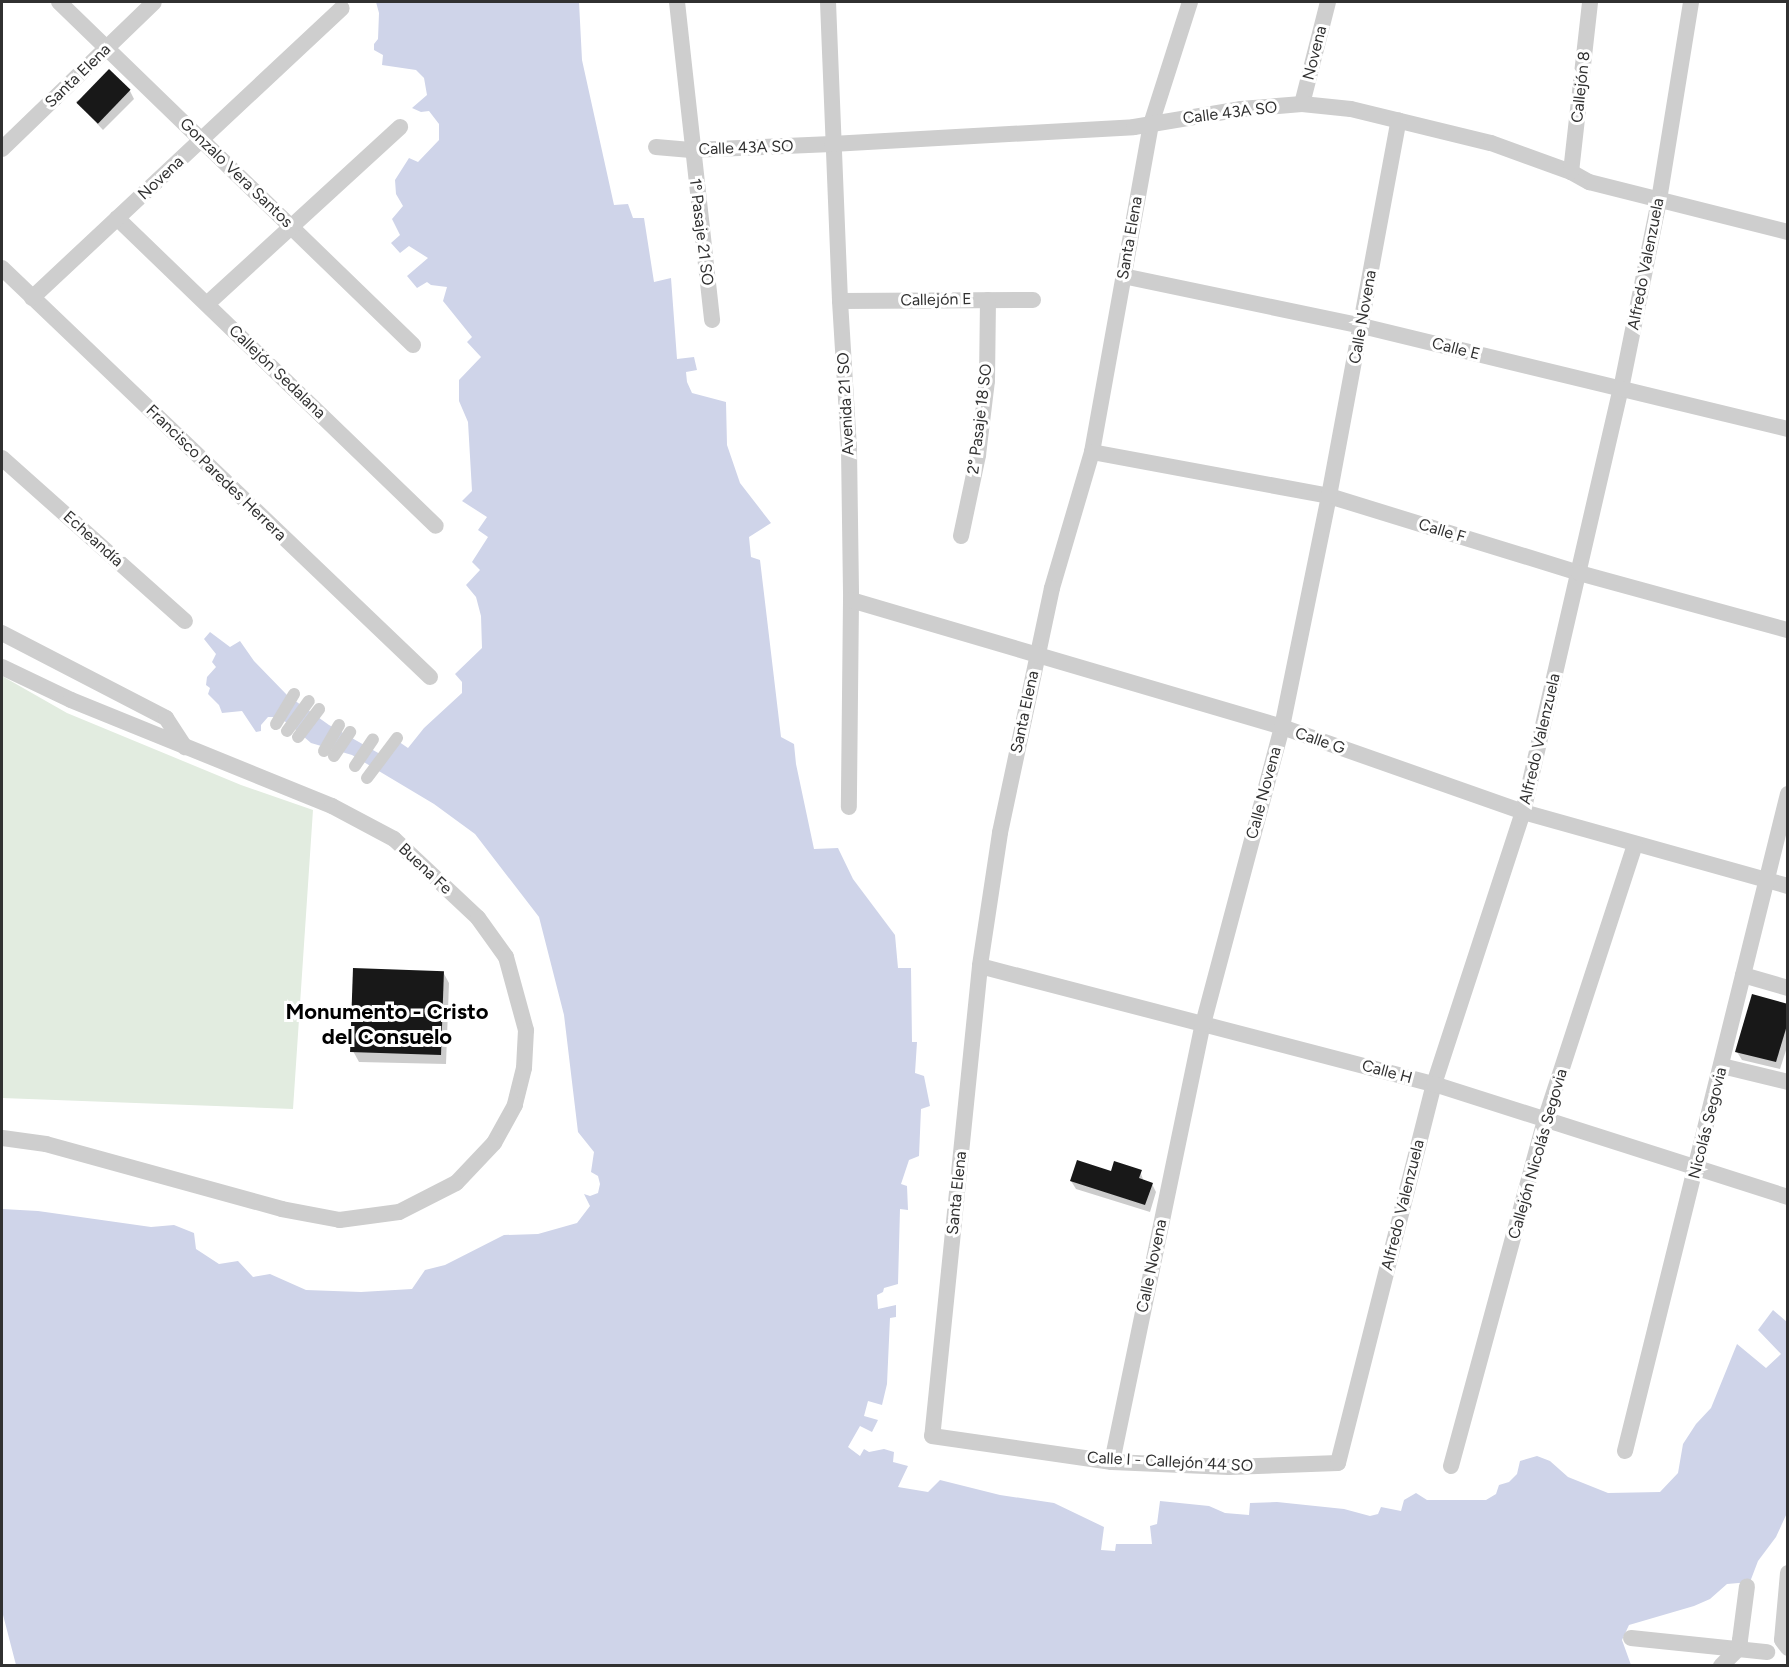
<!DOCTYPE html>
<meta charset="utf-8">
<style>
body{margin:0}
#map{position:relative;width:1789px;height:1667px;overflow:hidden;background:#fff;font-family:Figtree,sans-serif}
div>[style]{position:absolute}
.green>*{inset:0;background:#e2ece0}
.water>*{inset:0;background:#cfd4e9}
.shadow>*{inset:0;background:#0003}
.building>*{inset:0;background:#181818;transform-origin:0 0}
.pedestrian>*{height:12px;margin:-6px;padding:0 6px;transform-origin:6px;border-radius:6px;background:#cecece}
.minor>*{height:16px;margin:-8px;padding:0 8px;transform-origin:8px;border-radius:8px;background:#cecece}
span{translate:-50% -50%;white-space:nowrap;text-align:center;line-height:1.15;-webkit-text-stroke:6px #fff;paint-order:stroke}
.street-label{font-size:16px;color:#313131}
.district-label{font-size:22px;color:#000;font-weight:700}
.frame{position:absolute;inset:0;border:3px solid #313131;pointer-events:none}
</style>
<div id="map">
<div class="green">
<i style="clip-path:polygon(2px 676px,67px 713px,241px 785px,313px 810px,293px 1109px,2px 1098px)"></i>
</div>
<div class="water">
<i style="clip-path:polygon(376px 2px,579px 2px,582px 60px,614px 205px,628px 204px,633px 218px,644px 218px,654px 282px,671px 278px,677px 359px,694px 357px,697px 370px,686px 372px,687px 382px,692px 393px,726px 402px,727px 445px,740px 483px,771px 523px,749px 537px,751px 557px,760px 560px,781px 737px,794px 744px,796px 764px,814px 849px,838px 848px,853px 879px,895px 935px,898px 968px,911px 968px,912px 1042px,917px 1042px,915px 1073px,924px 1076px,930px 1106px,921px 1109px,919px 1156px,909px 1160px,901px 1184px,907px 1186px,908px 1210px,900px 1209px,898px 1284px,884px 1288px,883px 1292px,877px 1295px,878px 1309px,896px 1305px,896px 1317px,890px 1318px,887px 1384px,882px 1405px,868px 1401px,864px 1416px,878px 1420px,872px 1432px,860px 1426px,848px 1447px,860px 1456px,864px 1449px,869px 1452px,884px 1449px,894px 1452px,893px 1462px,908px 1466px,898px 1487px,928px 1492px,940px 1480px,1000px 1495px,1054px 1503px,1104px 1527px,1101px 1550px,1115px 1551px,1116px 1544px,1152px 1544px,1150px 1526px,1157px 1524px,1160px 1501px,1209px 1506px,1225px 1513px,1249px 1515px,1250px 1503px,1277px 1502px,1344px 1509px,1370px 1516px,1378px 1514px,1381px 1507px,1401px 1511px,1404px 1500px,1416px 1493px,1427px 1500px,1486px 1500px,1496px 1494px,1499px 1485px,1509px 1482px,1517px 1474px,1520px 1461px,1537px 1456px,1550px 1461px,1568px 1477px,1608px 1493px,1660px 1492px,1678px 1473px,1683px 1444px,1696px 1424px,1711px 1408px,1737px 1344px,1766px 1368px,1781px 1354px,1758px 1330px,1773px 1310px,1787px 1322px,1787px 1513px,1776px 1537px,1758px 1561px,1750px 1582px,1727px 1584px,1710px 1599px,1694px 1606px,1629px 1625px,1622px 1640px,1631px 1665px,16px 1665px,2px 1611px,2px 1209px,38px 1211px,151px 1227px,174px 1225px,194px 1233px,196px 1249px,219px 1264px,238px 1261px,253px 1277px,270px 1274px,306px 1290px,361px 1292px,412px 1289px,425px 1270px,445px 1265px,504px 1235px,538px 1234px,577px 1223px,590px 1206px,584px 1194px,590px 1196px,598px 1193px,600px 1184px,598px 1176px,591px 1172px,594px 1152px,578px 1132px,564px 1015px,539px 917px,475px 834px,434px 804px,352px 755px,311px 743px,288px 723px,275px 717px,268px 717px,261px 725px,261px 731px,256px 732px,242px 711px,222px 713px,219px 705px,208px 694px,210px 688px,206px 685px,207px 677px,216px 667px,212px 662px,216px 654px,204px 639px,210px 632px,230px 647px,240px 641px,254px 661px,287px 695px,329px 725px,380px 754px,392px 737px,408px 748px,424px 728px,462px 693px,462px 682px,455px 674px,482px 648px,481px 616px,476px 597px,466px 585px,480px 570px,472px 562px,488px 537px,478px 530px,487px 517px,462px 501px,472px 491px,468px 422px,459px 401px,459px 380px,481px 357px,467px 342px,472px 337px,443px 301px,447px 287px,431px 285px,427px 282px,417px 288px,407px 276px,428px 258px,409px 246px,400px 253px,391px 243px,400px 235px,392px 219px,403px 206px,396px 194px,395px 180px,409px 158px,418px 162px,439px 140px,439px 124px,429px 111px,421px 112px,412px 108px,427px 95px,424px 78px,416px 70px,382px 65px,383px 55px,374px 50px,374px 44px,378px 39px,379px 13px)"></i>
</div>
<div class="shadow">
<i style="clip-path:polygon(130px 91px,134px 99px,103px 130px,76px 101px)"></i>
<i style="clip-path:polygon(443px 972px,449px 983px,446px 1064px,359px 1062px,353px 1051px)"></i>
<i style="clip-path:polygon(1788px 1006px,1788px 1044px,1780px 1069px,1742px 1060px,1737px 1052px)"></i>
<i style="clip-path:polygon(1140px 1171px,1144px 1182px,1152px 1184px,1156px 1192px,1150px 1212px,1076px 1189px,1071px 1181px,1112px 1173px)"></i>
</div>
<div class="building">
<i style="left:109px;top:69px;width:30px;height:47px;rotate:44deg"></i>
<i style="left:353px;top:968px;width:91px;height:84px;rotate:2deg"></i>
<i style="clip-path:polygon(1752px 994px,1788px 1004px,1788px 1022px,1776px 1062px,1735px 1052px)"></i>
<i style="clip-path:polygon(1077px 1160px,1111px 1171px,1114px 1161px,1142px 1170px,1139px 1178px,1153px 1183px,1145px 1205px,1070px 1181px)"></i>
</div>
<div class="pedestrian">
<i style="left:276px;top:724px;width:35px;rotate:-59deg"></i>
<i style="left:287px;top:731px;width:37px;rotate:-54deg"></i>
<i style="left:298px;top:737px;width:35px;rotate:-53deg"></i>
<i style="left:324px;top:751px;width:30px;rotate:-60deg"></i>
<i style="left:334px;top:756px;width:29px;rotate:-56deg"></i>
<i style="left:355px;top:766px;width:32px;rotate:-56deg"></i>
<i style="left:367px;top:778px;width:50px;rotate:-53.1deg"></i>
</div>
<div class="minor">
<i style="left:59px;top:2px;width:493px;rotate:44.1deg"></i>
<i style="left:677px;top:2px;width:320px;rotate:83.7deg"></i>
<i style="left:828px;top:2px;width:299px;rotate:87.7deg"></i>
<i style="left:840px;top:301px;width:148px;rotate:86.5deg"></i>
<i style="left:849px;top:449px;width:151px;rotate:89.2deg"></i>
<i style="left:851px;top:600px;width:207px;rotate:90.6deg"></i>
<i style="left:1190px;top:2px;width:128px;rotate:107.7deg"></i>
<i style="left:1151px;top:124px;width:333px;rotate:100.2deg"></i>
<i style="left:1092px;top:452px;width:142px;rotate:106.4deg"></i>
<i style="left:1052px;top:588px;width:250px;rotate:102deg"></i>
<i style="left:1000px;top:833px;width:134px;rotate:98.6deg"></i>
<i style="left:980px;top:966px;width:472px;rotate:95.8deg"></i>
<i style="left:932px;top:1436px;width:182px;rotate:8.2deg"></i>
<i style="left:1112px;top:1462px;width:117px;rotate:2.4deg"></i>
<i style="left:1229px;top:1467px;width:109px;rotate:-2.1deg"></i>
<i style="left:1338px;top:1463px;width:391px;rotate:-75.8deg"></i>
<i style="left:1434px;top:1084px;width:286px;rotate:-71.9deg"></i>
<i style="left:1523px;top:812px;width:434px;rotate:-77deg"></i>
<i style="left:1621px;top:389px;width:193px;rotate:-78.6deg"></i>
<i style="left:1659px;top:200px;width:201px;rotate:-80.8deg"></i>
<i style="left:1302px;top:104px;width:105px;rotate:-75.7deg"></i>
<i style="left:656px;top:147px;width:35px;rotate:5deg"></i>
<i style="left:691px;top:150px;width:141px;rotate:-2.4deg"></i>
<i style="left:832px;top:144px;width:302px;rotate:-3.2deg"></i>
<i style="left:1134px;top:127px;width:109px;rotate:-9.5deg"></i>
<i style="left:1241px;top:109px;width:61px;rotate:-4.7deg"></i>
<i style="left:1302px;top:104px;width:49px;rotate:5.8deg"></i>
<i style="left:1351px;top:109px;width:144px;rotate:13.7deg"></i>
<i style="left:1491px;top:143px;width:85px;rotate:19.9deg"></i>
<i style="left:1571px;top:172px;width:21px;rotate:29deg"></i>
<i style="left:1589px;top:182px;width:205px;rotate:14.1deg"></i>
<i style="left:2px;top:149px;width:211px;rotate:-44deg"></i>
<i style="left:1571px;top:172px;width:171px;rotate:-83.6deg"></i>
<i style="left:117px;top:218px;width:443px;rotate:44deg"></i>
<i style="left:2px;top:268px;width:592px;rotate:43.7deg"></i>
<i style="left:1123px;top:276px;width:244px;rotate:11.8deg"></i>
<i style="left:1362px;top:326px;width:438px;rotate:13.6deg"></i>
<i style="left:32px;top:298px;width:424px;rotate:-43.1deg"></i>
<i style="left:840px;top:301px;width:193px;rotate:-0.3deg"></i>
<i style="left:207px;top:304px;width:262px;rotate:-42.5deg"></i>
<i style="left:1092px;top:452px;width:241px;rotate:10.5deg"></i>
<i style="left:1329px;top:496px;width:262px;rotate:17.1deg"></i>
<i style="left:1579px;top:573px;width:217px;rotate:15.3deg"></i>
<i style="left:2px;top:458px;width:245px;rotate:41.7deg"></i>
<i style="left:961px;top:536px;width:83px;rotate:-78.1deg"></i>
<i style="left:978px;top:455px;width:75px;rotate:-83.1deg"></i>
<i style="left:987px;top:381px;width:81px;rotate:-89.3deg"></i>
<i style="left:851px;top:600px;width:449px;rotate:16.4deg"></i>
<i style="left:1282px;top:727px;width:256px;rotate:19.4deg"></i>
<i style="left:1523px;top:812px;width:275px;rotate:15.6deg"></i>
<i style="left:2px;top:633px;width:185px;rotate:27.4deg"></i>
<i style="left:166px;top:718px;width:35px;rotate:57deg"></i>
<i style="left:2px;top:667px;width:76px;rotate:25.6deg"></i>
<i style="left:71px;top:700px;width:282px;rotate:22.1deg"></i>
<i style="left:332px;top:806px;width:70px;rotate:28deg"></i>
<i style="left:394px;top:839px;width:115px;rotate:43.2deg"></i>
<i style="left:478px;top:918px;width:48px;rotate:54.3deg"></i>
<i style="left:506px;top:957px;width:76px;rotate:74.7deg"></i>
<i style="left:526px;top:1030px;width:38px;rotate:93deg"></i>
<i style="left:524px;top:1068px;width:38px;rotate:104deg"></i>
<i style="left:515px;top:1105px;width:43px;rotate:118.9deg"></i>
<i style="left:494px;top:1143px;width:55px;rotate:133.5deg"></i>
<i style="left:456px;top:1183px;width:64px;rotate:153deg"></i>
<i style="left:399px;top:1212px;width:60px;rotate:172.3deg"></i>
<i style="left:340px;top:1220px;width:59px;rotate:-169.3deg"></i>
<i style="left:282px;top:1209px;width:245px;rotate:-164.6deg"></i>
<i style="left:46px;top:1144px;width:44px;rotate:-172.2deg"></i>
<i style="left:980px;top:966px;width:469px;rotate:14.6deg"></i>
<i style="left:1434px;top:1084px;width:372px;rotate:17.7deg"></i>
<i style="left:1743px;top:975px;width:47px;rotate:16.1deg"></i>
<i style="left:1722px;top:1066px;width:68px;rotate:13.6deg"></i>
<i style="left:1625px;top:1451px;width:677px;rotate:-76.07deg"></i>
<i style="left:1112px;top:1462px;width:447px;rotate:-78.3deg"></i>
<i style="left:1203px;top:1024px;width:307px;rotate:-75.1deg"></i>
<i style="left:1282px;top:727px;width:236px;rotate:-78.5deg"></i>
<i style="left:1329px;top:496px;width:382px;rotate:-79.5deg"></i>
<i style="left:1451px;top:1466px;width:359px;rotate:-74.8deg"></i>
<i style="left:1545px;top:1120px;width:289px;rotate:-71.9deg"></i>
<i style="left:1788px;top:1573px;width:67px;rotate:95.1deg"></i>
<i style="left:1782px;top:1640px;width:10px;rotate:53deg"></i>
<i style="left:1631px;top:1638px;width:137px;rotate:5.9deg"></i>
<i style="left:1721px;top:1666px;width:24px;rotate:-45deg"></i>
<i style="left:1738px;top:1649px;width:9px;rotate:-77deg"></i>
<i style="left:1740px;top:1640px;width:54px;rotate:-82.6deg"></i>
</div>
<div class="street-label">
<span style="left:1315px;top:53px;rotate:-76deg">Novena</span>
<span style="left:78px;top:76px;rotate:-44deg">Santa Elena</span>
<span style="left:1581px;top:87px;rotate:-84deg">Callejón 8</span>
<span style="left:1230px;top:113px;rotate:-7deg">Calle 43A SO</span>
<span style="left:746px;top:148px;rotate:-2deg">Calle 43A SO</span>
<span style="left:236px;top:173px;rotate:44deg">Gonzalo Vera Santos</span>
<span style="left:161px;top:178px;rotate:-43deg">Novena</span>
<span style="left:701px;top:232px;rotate:83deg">1º Pasaje 21 SO</span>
<span style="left:1130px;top:238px;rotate:-80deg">Santa Elena</span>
<span style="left:1646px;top:264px;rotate:-79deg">Alfredo Valenzuela</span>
<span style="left:936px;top:300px;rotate:-1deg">Callejón E</span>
<span style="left:1363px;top:317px;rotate:-80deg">Calle Novena</span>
<span style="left:1456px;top:349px;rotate:14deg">Calle E</span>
<span style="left:277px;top:372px;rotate:44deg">Callejón Sedalana</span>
<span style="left:846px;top:404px;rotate:-93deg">Avenida 21 SO</span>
<span style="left:980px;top:419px;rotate:-83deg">2° Pasaje 18 SO</span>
<span style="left:216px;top:473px;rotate:44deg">Francisco Paredes Herrera</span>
<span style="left:1442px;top:531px;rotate:17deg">Calle F</span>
<span style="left:93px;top:539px;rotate:42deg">Echeandía</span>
<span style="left:1025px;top:712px;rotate:-78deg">Santa Elena</span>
<span style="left:1540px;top:739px;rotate:-77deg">Alfredo Valenzuela</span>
<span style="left:1320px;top:741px;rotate:19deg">Calle G</span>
<span style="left:1264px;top:793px;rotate:-75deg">Calle Novena</span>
<span style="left:425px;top:869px;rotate:43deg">Buena Fe</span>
<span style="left:1387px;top:1072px;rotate:15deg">Calle H</span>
<span style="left:1708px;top:1123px;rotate:-76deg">Nicolás Segovia</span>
<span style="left:1538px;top:1154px;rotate:-74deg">Callejón Nicolás Segovia</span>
<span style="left:957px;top:1193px;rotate:-84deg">Santa Elena</span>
<span style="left:1403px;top:1205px;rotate:-76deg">Alfredo Valenzuela</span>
<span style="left:1152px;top:1266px;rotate:-78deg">Calle Novena</span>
<span style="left:1170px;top:1462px;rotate:3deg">Calle I - Callejón 44 SO</span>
</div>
<div class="district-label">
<span style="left:387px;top:1024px">Monumento - Cristo<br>del Consuelo</span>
</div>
<div class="frame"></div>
</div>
